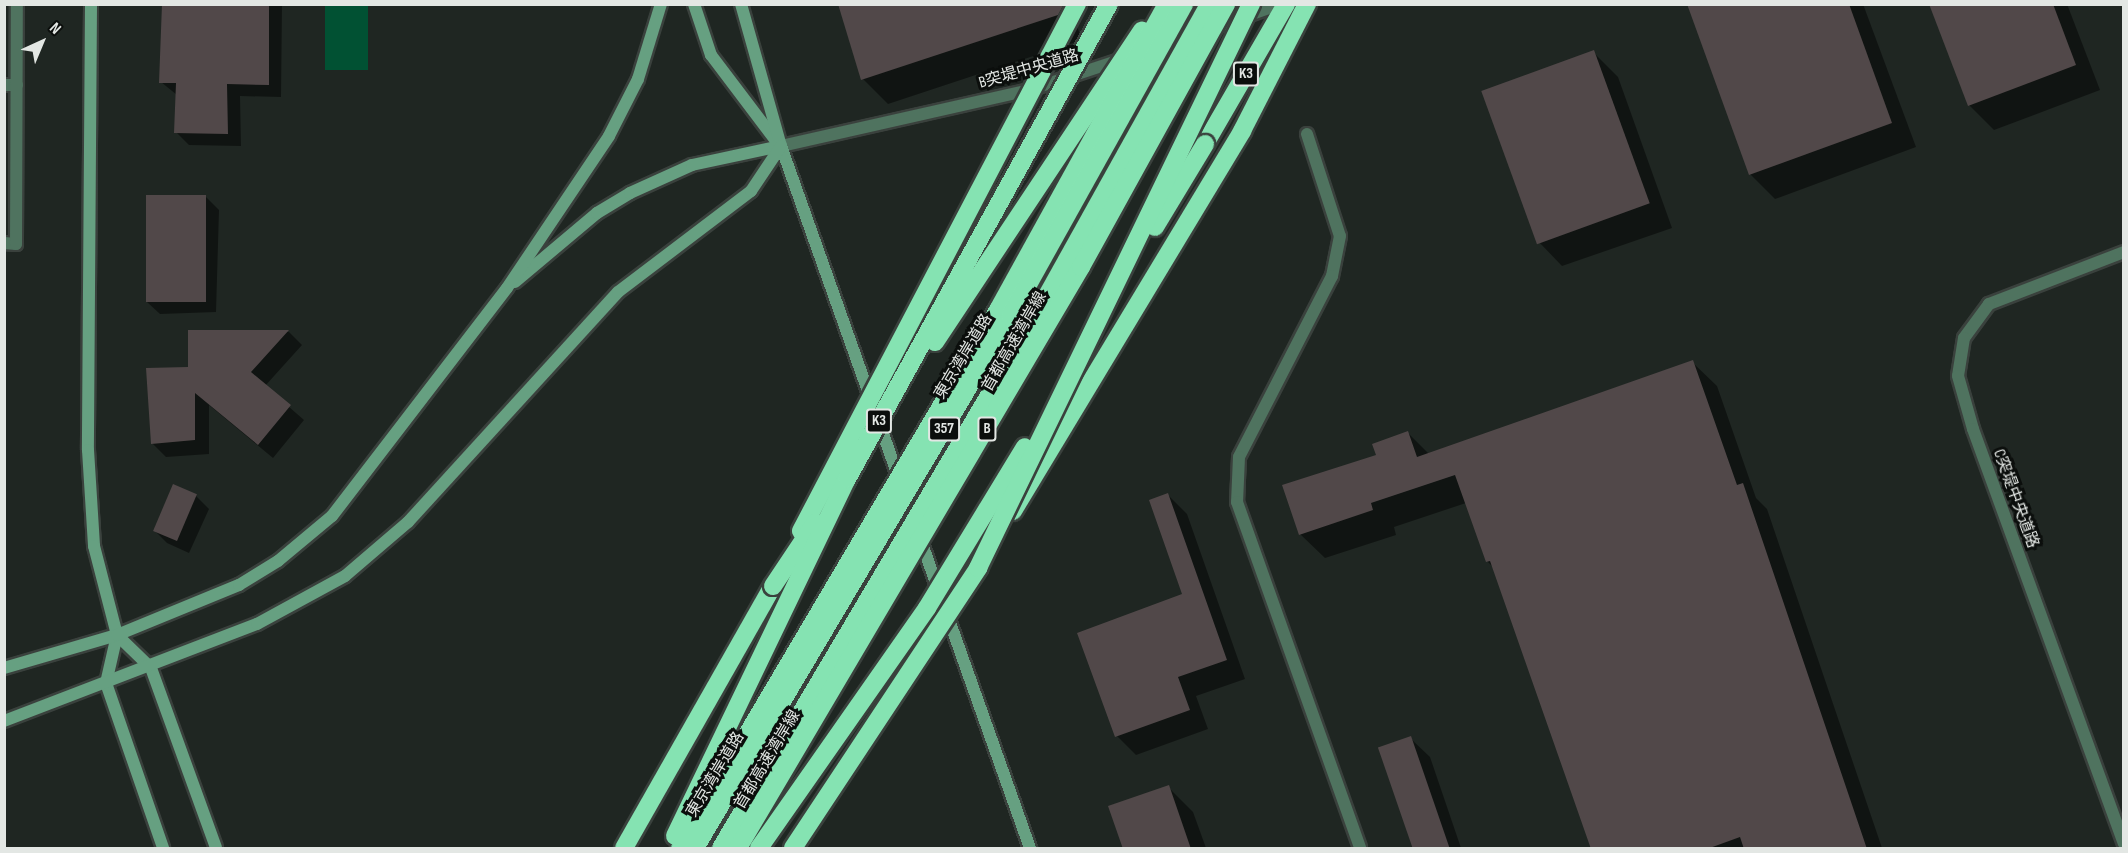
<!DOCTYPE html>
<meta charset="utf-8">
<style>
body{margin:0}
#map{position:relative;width:2128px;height:853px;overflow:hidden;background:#1f2622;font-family:"Sofia Sans Condensed","Noto Sans JP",sans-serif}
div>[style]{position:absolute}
.green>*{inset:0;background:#015133;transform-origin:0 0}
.shadow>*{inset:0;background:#0007}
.building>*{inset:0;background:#514849;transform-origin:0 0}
.roads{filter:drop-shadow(2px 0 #3a413d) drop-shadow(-2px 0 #3a413d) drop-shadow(0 2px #3a413d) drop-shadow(0 -2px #3a413d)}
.lane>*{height:12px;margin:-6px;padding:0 6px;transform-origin:6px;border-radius:6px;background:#4f735f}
.secondary>*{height:12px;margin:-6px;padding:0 6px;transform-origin:6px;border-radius:6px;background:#66a081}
.highway>*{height:18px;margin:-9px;padding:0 9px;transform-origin:9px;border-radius:9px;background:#85e3b2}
.bridges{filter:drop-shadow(2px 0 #3a413d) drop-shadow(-2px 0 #3a413d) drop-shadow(0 2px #3a413d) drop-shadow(0 -2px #3a413d)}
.highway-bridge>*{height:18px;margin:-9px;padding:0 9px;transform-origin:9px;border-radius:9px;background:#85e3b2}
span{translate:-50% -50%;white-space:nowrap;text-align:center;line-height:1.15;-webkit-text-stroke:6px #0b0e0c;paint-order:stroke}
.shield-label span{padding:2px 4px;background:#0b0e0c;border:2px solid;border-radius:4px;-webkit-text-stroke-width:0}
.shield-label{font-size:15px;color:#e3e7e4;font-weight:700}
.street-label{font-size:16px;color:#e3e7e4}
.frame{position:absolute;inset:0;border:6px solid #e3e7e4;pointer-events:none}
.north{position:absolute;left:12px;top:12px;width:60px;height:60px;-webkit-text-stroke:4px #0b0e0c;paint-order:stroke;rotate:44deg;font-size:16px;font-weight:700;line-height:24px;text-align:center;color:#e3e7e4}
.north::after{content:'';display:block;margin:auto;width:21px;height:27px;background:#e3e7e4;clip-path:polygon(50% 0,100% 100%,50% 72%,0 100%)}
</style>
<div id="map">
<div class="green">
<i style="left:325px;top:5px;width:43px;height:65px"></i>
</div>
<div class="shadow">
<i style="clip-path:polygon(163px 4px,282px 4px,281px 97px,240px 96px,241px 146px,189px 145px,176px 132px,177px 95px,161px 82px)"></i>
<i style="clip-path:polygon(839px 4px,1076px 4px,1070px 7px,1082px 40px,888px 104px,863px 79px)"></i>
<i style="clip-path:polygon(1688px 4px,1863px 4px,1916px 147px,1775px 199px,1750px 174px)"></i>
<i style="clip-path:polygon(1931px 4px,2067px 4px,2100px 90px,1994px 130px,1969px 105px)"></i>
<i style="clip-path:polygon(1593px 52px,1618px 77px,1672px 228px,1562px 266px,1538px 241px)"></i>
<i style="clip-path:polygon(206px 197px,219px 210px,216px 312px,160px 314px,147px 302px)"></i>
<i style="clip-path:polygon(190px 332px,289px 332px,302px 345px,265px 386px,304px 420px,273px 458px,209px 405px,209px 454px,166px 457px,152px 443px,189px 368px)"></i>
<i style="clip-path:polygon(1692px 362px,1717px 386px,1756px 498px,1767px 509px,1882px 848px,1593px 848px,1493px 567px,1487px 561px,1466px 503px,1394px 527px,1396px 535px,1325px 558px,1300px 534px,1378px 456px,1408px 433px,1429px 454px)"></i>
<i style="clip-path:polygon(1168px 495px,1187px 514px,1245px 679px,1196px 696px,1208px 729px,1136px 755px,1117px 736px,1184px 595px)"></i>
<i style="clip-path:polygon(196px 496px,209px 509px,189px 553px,167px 543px,154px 530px)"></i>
<i style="clip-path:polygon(1410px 738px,1430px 757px,1461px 848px,1415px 848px)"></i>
<i style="clip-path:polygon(1168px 787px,1193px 812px,1206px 848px,1125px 848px)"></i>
</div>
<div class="building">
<i style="clip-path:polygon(162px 4px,269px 4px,269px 85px,227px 84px,228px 134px,174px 133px,176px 83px,159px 83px)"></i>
<i style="clip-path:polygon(838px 4px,1064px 4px,1058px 15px,861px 80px)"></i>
<i style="clip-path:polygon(1687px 4px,1849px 4px,1892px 123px,1749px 175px)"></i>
<i style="clip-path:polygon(1929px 4px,2053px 4px,2076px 65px,1968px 106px)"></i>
<i style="left:1594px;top:50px;width:163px;height:120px;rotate:70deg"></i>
<i style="left:146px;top:195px;width:60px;height:107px"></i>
<i style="clip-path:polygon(188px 330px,289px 330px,251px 372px,291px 405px,258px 445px,195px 393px,195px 440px,151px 444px,146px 368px,188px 367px)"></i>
<i style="clip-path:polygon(1693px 360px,1737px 485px,1743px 483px,1867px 849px,1744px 849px,1740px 837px,1707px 849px,1591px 849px,1490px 561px,1486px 562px,1455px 475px,1371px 503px,1373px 510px,1299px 535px,1282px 485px,1376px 455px,1372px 444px,1408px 431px,1417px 457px)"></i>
<i style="left:173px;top:484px;width:26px;height:51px;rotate:23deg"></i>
<i style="clip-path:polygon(1168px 493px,1227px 660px,1178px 677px,1190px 710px,1115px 737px,1077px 633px,1182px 594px,1149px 500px)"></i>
<i style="left:1411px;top:736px;width:119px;height:35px;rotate:71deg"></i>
<i style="clip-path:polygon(1169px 785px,1191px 849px,1123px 849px,1108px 806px)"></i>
</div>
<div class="roads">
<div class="lane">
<i style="left:1210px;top:29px;width:74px;rotate:-19.7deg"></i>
<i style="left:4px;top:85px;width:13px"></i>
<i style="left:1307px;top:134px;width:107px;rotate:72.1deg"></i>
<i style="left:1340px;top:236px;width:41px;rotate:101.3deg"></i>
<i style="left:1332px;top:276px;width:203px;rotate:117.2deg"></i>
<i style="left:1239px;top:457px;width:45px;rotate:92.5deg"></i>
<i style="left:1237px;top:502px;width:367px;rotate:70.4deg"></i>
<i style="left:781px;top:146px;width:251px;rotate:-12.7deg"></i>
<i style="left:1026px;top:91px;width:102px;rotate:-18.3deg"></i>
<i style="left:4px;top:243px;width:12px;rotate:5deg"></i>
<i style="left:16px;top:244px;width:240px;rotate:-89.8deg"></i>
<i style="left:2124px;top:252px;width:145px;rotate:158.9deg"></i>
<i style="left:1989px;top:304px;width:42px;rotate:126.3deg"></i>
<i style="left:1964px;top:338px;width:38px;rotate:99deg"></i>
<i style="left:1958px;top:376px;width:55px;rotate:74.2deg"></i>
<i style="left:1973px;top:429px;width:441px;rotate:70deg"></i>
</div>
<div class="secondary">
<i style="left:91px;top:4px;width:446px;rotate:90.4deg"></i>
<i style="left:88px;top:450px;width:96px;rotate:86.4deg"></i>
<i style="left:94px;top:546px;width:92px;rotate:75.5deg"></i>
<i style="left:117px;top:635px;width:49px;rotate:102.9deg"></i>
<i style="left:106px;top:683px;width:175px;rotate:70.9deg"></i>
<i style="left:694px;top:4px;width:54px;rotate:71.6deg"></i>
<i style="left:711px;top:55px;width:108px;rotate:52.9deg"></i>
<i style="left:741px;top:4px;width:148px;rotate:74.3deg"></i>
<i style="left:781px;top:146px;width:745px;rotate:70.47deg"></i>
<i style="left:515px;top:282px;width:107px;rotate:-40.1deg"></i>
<i style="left:597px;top:213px;width:39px;rotate:-31deg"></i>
<i style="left:630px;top:193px;width:68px;rotate:-24.3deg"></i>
<i style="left:692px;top:165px;width:91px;rotate:-12.1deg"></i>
<i style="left:117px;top:635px;width:47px;rotate:44.1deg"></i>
<i style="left:151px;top:668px;width:191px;rotate:70.1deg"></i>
<i style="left:4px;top:668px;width:118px;rotate:-16.3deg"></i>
<i style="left:117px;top:635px;width:132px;rotate:-22.3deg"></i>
<i style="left:239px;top:585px;width:46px;rotate:-31.6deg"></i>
<i style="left:278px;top:561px;width:70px;rotate:-39.8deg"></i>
<i style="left:332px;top:516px;width:287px;rotate:-52.5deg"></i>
<i style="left:507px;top:288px;width:183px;rotate:-56.1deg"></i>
<i style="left:609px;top:136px;width:64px;rotate:-63deg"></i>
<i style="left:638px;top:79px;width:78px;rotate:-73deg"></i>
<i style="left:4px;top:721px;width:271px;rotate:-21deg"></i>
<i style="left:257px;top:624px;width:100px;rotate:-28.6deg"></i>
<i style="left:345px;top:576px;width:83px;rotate:-40.6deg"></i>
<i style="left:408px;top:522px;width:311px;rotate:-47.6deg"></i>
<i style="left:618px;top:292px;width:167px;rotate:-37.2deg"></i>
<i style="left:751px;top:191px;width:54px;rotate:-56.3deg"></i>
</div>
<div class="highway">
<i style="left:1205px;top:144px;width:162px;rotate:-59.9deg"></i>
<i style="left:1013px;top:511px;width:444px;rotate:-58.9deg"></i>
<i style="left:1242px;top:131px;width:143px;rotate:-62.9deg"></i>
<i style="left:624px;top:848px;width:301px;rotate:-60.4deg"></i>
</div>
</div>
<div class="bridges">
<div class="highway-bridge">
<i style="left:1155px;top:227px;width:97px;rotate:-58.9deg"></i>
<i style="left:935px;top:342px;width:374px;rotate:-56.4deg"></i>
<i style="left:801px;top:531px;width:595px;rotate:-62.36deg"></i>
<i style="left:773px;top:586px;width:76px;rotate:-56.3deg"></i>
<i style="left:675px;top:836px;width:396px;rotate:-64.3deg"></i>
<i style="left:847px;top:479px;width:542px;rotate:-61.12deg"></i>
<i style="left:680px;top:848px;width:625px;rotate:-59.41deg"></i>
<i style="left:998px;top:310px;width:350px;rotate:-61.1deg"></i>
<i style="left:695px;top:848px;width:617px;rotate:-59.32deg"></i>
<i style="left:1010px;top:317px;width:358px;rotate:-60.9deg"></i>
<i style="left:721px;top:848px;width:604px;rotate:-59.36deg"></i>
<i style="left:1029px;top:328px;width:371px;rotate:-60.9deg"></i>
<i style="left:738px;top:848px;width:675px;rotate:-59.44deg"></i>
<i style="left:1081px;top:267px;width:300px;rotate:-61.1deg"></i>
<i style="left:759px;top:848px;width:293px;rotate:-55deg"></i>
<i style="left:927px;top:608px;width:188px;rotate:-58.7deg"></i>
<i style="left:793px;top:848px;width:336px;rotate:-56.5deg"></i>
<i style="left:978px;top:568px;width:627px;rotate:-64.17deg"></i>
</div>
</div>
<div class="shield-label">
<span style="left:1246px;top:74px">K3</span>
<span style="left:879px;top:421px">K3</span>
<span style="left:944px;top:429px">357</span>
<span style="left:987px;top:429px">B</span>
</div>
<div class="street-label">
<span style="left:1029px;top:70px;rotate:-16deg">B突堤中央道路</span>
<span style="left:1015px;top:342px;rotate:-60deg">首都高速湾岸線</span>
<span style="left:964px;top:357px;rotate:-59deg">東京湾岸道路</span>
<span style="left:2015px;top:499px;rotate:70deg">C突堤中央道路</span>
<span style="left:768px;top:760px;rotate:-59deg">首都高速湾岸線</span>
<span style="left:716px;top:775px;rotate:-59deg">東京湾岸道路</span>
</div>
<div class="frame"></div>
<div class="north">N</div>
</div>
